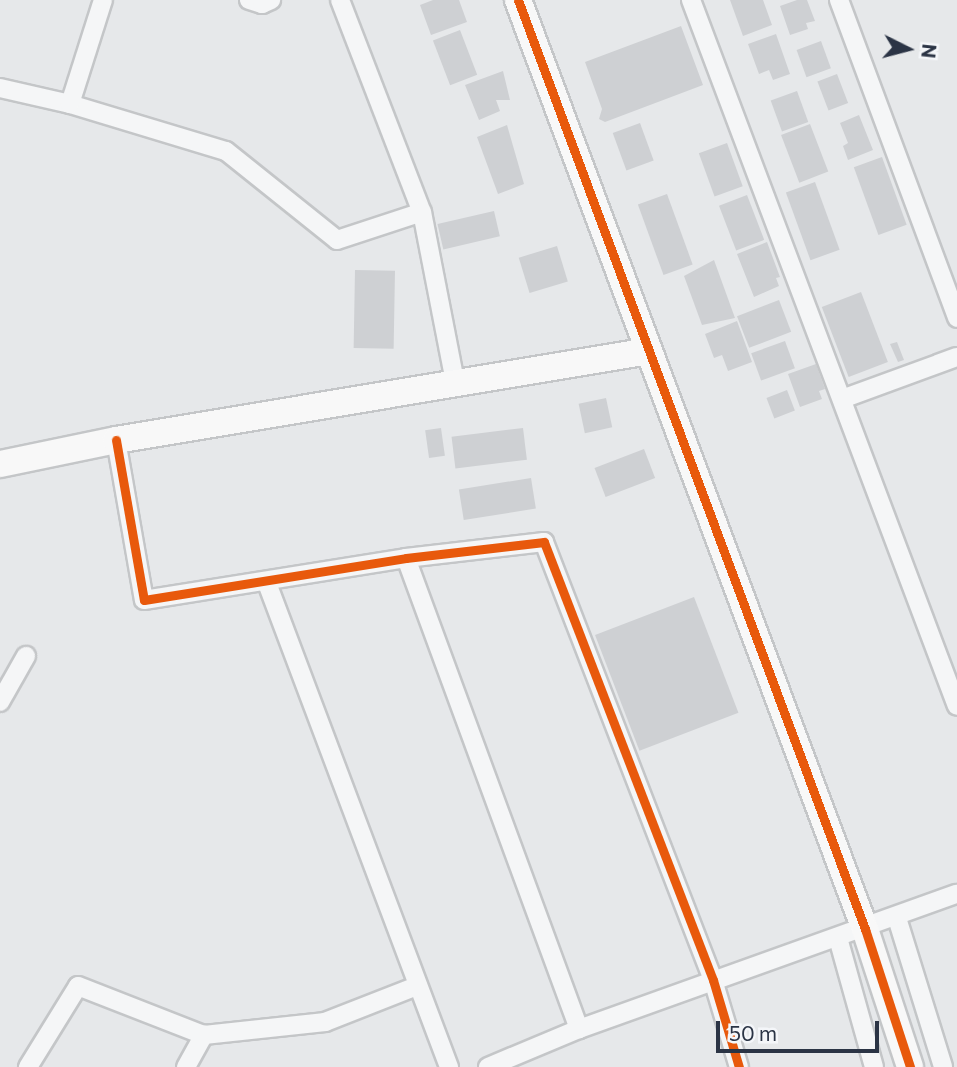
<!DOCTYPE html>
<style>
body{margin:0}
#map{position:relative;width:957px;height:1067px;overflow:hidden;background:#e6e8ea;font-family:Commissioner,sans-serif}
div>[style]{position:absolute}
.building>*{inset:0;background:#ced0d3;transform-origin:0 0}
.roads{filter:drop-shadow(2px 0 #c4c6c8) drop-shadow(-2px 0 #c4c6c8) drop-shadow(0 2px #c4c6c8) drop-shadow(0 -2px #c4c6c8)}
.street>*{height:18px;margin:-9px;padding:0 9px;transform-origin:9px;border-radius:9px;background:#f5f6f7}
.secondary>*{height:26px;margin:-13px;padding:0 13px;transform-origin:13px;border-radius:13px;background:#f8f8f8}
.cycleway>*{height:9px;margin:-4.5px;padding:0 4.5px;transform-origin:4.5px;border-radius:4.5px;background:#e8590c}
span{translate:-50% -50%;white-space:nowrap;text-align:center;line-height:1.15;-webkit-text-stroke:5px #f4f6f9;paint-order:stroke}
.north{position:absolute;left:873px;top:14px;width:70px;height:70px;-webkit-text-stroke:5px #f4f6f9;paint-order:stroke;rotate:96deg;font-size:19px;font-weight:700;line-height:28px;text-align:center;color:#2b3445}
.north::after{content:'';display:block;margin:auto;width:24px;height:32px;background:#2b3445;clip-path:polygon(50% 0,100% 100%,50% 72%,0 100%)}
.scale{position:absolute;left:716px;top:1021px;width:163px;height:32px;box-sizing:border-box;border:4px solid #2b3445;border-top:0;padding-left:9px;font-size:21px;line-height:24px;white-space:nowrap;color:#2b3445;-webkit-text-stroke:5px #f4f6f9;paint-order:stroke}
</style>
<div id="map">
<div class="building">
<i style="clip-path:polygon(433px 0,459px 0,467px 22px,431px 35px,420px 5px)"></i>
<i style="clip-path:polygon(730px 0,763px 0,772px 25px,743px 36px)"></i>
<i style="clip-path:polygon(797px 0,807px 0,815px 21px,806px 23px,808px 29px,790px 35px,780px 6px)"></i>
<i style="clip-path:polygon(681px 26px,703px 85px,605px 122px,599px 119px,602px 109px,585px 62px)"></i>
<i style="left:460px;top:30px;width:48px;height:29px;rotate:69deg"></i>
<i style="clip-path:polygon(776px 34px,790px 74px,773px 80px,769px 70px,759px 74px,748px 44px)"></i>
<i style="left:821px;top:41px;width:29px;height:26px;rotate:70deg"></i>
<i style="clip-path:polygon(503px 71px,510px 100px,496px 100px,500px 111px,479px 120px,465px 85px)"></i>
<i style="left:837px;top:74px;width:31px;height:21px;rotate:69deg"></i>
<i style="left:797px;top:91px;width:33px;height:28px;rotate:70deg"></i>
<i style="clip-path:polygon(859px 115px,873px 150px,848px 160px,843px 146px,848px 143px,840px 123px)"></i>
<i style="left:640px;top:123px;width:40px;height:29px;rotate:70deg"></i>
<i style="left:810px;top:124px;width:51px;height:31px;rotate:69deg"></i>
<i style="clip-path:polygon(507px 125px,524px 184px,498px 194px,477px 137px)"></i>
<i style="left:727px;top:143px;width:46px;height:30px;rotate:70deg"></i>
<i style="left:882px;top:157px;width:72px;height:30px;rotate:70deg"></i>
<i style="left:815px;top:182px;width:72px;height:31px;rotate:70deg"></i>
<i style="left:667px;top:194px;width:75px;height:31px;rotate:70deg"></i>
<i style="left:747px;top:195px;width:48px;height:30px;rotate:69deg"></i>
<i style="left:494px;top:211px;width:26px;height:58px;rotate:77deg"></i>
<i style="clip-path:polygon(767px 242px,780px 277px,776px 278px,779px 286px,754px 297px,737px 254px)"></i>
<i style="left:557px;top:246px;width:37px;height:40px;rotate:73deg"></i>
<i style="clip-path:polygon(714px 260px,735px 318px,702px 325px,684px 276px)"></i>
<i style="left:355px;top:270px;width:40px;height:78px;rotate:1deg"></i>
<i style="left:861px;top:292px;width:75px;height:42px;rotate:69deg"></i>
<i style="left:779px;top:300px;width:34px;height:45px;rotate:69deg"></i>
<i style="clip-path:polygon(737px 321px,752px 362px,728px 371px,722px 355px,714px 358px,705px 334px)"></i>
<i style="left:785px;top:341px;width:29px;height:36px;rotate:70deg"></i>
<i style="clip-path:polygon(897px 342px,904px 360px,898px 362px,890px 344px)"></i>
<i style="clip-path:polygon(816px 364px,825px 389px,819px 391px,822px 399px,800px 407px,788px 374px)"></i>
<i style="left:787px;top:390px;width:22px;height:22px;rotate:69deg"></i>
<i style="left:606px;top:398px;width:30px;height:28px;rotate:78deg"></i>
<i style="left:441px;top:428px;width:28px;height:16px;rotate:82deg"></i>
<i style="left:523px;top:428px;width:32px;height:72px;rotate:83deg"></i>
<i style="left:644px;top:449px;width:31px;height:53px;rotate:69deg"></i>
<i style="left:531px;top:478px;width:31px;height:73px;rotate:81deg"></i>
<i style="left:694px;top:597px;width:124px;height:106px;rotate:69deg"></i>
</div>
<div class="roads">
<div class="street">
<i style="left:249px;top:0;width:14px;rotate:17deg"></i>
<i style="left:262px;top:4px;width:10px;rotate:-24deg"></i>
<i style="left:340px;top:0;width:227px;rotate:68.9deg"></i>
<i style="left:422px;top:212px;width:178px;rotate:79deg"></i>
<i style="left:691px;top:0;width:754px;rotate:69.36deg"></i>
<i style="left:839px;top:0;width:339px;rotate:69.6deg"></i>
<i style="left:0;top:88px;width:72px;rotate:12.9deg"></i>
<i style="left:70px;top:104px;width:163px;rotate:16.8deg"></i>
<i style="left:226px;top:151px;width:142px;rotate:38.7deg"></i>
<i style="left:337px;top:240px;width:89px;rotate:-18.2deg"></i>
<i style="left:70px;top:104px;width:109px;rotate:-72.4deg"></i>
<i style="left:842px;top:399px;width:122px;rotate:-20.1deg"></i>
<i style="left:116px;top:440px;width:162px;rotate:80.1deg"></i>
<i style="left:144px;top:600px;width:265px;rotate:-9.1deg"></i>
<i style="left:406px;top:558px;width:139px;rotate:-6.6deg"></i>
<i style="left:544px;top:542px;width:469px;rotate:68.9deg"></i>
<i style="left:713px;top:980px;width:91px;rotate:73.4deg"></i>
<i style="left:406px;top:558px;width:502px;rotate:69.83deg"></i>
<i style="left:267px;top:583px;width:517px;rotate:69.39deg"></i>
<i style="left:0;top:702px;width:53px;rotate:-60.5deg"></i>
<i style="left:897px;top:918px;width:156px;rotate:72.8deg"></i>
<i style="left:838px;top:938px;width:134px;rotate:74.4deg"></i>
<i style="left:28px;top:1067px;width:95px;rotate:-58.3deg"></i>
<i style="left:78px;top:986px;width:135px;rotate:21.3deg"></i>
<i style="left:204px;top:1035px;width:122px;rotate:-6.1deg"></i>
<i style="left:325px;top:1022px;width:99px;rotate:-21.4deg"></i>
<i style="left:186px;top:1067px;width:37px;rotate:-61deg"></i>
<i style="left:488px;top:1067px;width:99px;rotate:-22.7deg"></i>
<i style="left:579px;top:1029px;width:401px;rotate:-19.7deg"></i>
</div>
<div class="secondary">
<i style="left:518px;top:0;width:992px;rotate:69.52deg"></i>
<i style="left:865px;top:929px;width:145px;rotate:71.9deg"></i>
<i style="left:0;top:464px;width:118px;rotate:-11.7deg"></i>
<i style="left:116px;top:440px;width:540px;rotate:-9.48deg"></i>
</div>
</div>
<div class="cycleway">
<i style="left:518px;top:0;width:992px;rotate:69.52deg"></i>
<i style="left:865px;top:929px;width:145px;rotate:71.9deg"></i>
<i style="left:116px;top:440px;width:162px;rotate:80.1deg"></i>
<i style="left:144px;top:600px;width:265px;rotate:-9.1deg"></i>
<i style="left:406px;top:558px;width:139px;rotate:-6.6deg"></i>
<i style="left:544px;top:542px;width:469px;rotate:68.9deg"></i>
<i style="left:713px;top:980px;width:91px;rotate:73.4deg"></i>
</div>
<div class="north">N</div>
<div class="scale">50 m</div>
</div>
